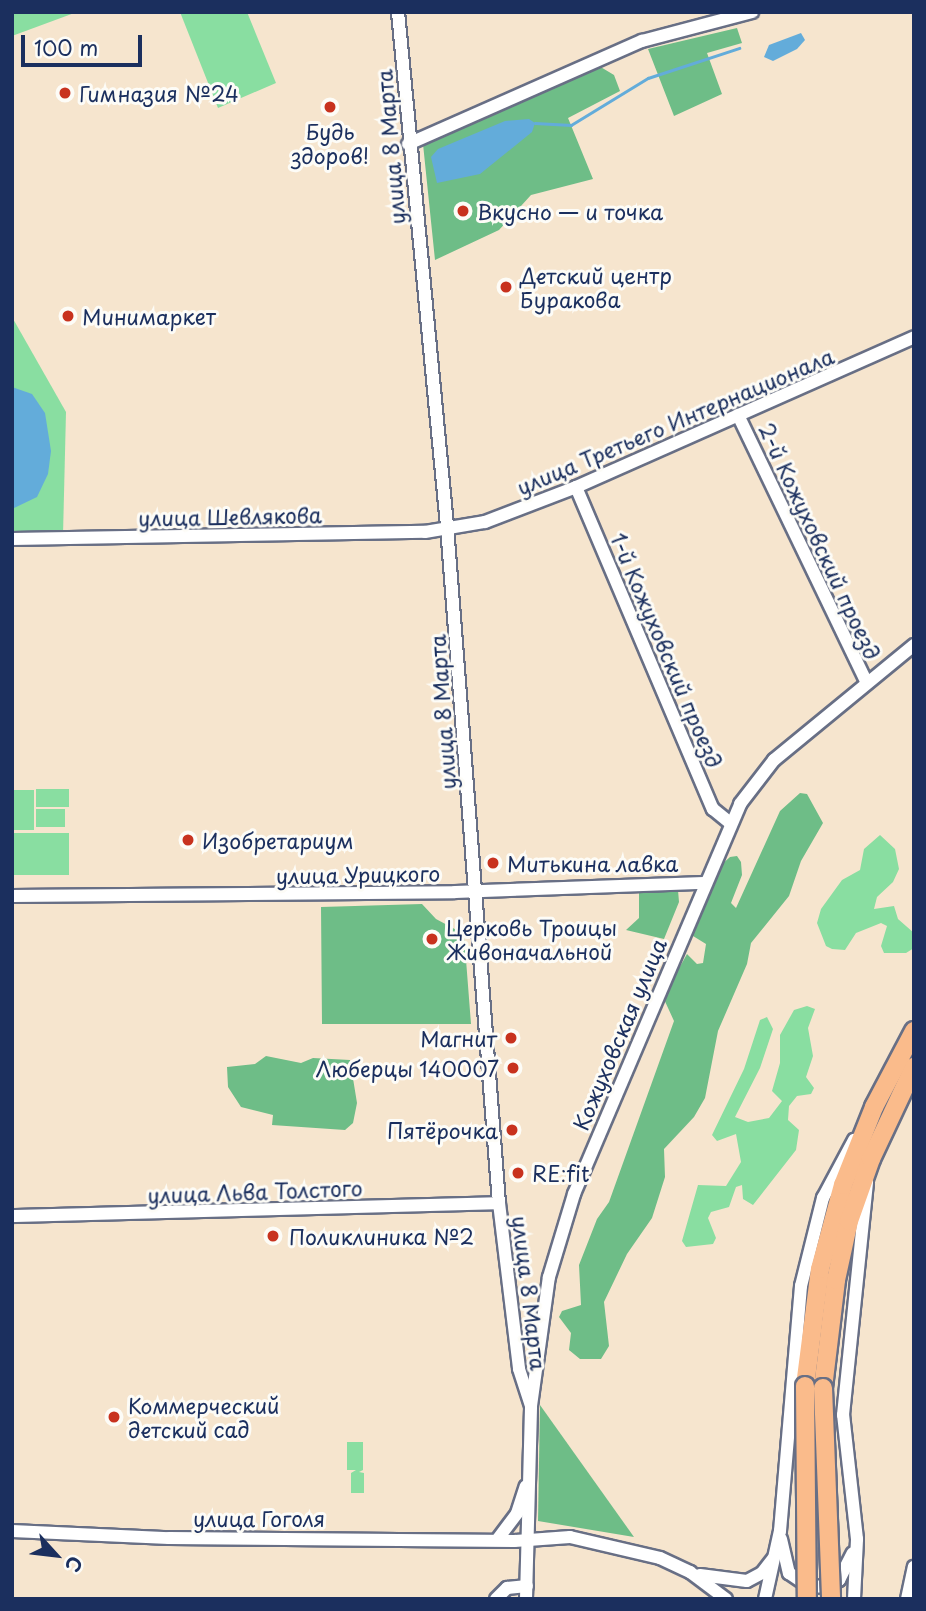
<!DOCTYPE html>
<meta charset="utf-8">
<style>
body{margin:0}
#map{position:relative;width:926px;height:1611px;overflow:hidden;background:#f6e5ce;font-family:"Playpen Sans",sans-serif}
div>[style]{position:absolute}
.green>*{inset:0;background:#89dea1;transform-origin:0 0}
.forest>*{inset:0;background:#6ebd87}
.water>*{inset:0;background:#63acda}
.stream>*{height:2.5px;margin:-1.25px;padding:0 1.25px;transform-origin:1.25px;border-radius:1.25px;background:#63acda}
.roads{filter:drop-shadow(2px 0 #686f85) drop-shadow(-2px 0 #686f85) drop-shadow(0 2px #686f85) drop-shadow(0 -2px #686f85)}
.minor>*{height:12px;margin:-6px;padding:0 6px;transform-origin:6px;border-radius:6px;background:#fff}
.highway>*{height:18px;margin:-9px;padding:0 9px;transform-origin:9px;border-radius:9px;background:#fabb8b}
.bridges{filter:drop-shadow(2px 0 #686f85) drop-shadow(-2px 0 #686f85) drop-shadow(0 2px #686f85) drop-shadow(0 -2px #686f85)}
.highway-bridge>*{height:18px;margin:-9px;padding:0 9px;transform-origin:9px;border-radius:9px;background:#fabb8b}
.dots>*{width:19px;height:19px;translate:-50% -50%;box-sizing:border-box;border:4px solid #fdfcf7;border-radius:50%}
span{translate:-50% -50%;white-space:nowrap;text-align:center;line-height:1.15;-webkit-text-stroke:6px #fdfcf7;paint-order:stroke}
.poi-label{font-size:21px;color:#1b2f5e}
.left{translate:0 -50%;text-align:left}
.right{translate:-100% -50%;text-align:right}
.street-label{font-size:21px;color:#1b2f5e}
.frame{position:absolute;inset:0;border:14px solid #1b2f5e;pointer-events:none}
.north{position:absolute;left:21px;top:1520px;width:70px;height:70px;-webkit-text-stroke:5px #fdfcf7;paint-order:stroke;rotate:117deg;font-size:19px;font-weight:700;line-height:28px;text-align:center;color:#1b2f5e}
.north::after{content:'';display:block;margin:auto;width:24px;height:32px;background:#1b2f5e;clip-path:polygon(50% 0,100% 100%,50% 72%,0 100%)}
.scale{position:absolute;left:21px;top:35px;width:121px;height:32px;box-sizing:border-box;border:4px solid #1b2f5e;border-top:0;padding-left:9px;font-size:21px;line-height:24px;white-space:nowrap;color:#1b2f5e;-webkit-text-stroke:5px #fdfcf7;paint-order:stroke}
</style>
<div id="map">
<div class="green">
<i style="clip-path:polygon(12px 12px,77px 12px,12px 36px)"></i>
<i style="clip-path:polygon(180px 12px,247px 12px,276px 83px,218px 108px)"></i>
<i style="clip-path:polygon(12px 317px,66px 412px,63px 535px,12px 536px)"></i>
<i style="left:69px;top:789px;width:18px;height:33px;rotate:90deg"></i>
<i style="left:13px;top:790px;width:21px;height:40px"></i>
<i style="left:36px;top:809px;width:29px;height:18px"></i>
<i style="left:12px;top:833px;width:57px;height:42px"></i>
<i style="clip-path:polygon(880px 835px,895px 849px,899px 869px,893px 882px,877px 897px,874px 909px,894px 906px,898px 919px,914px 933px,914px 948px,906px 953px,884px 953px,881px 946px,887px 926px,881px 923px,856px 933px,845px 950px,832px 949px,826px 946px,817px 923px,821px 909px,842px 880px,860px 870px,864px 849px)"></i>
<i style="clip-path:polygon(807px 1006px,815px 1009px,808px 1028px,813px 1056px,806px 1077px,814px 1088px,811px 1094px,797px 1096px,789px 1106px,788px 1120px,799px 1130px,796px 1150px,753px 1205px,743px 1199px,742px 1185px,736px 1187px,729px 1207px,711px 1212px,708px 1218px,716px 1238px,713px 1244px,686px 1247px,682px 1241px,698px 1185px,726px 1186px,741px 1162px,736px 1134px,717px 1141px,712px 1135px,744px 1069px,760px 1020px,767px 1017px,773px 1029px,760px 1068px,735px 1117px,748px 1122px,769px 1118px,782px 1101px,772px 1091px,780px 1063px,780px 1035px,794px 1010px)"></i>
<i style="clip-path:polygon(347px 1442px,363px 1442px,363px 1470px,359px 1472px,364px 1473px,364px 1493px,351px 1493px,351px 1473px,356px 1470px,347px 1470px)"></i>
</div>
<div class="forest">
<i style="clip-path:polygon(737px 28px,742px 43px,707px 53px,722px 94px,674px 116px,648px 49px)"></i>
<i style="clip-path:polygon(599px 66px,614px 75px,620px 91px,568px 118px,593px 179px,531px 195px,499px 230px,435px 260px,423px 144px)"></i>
<i style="clip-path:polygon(800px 793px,807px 794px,823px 823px,801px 861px,789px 896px,751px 943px,747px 964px,718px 1031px,705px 1098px,694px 1117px,664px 1149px,665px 1177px,652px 1218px,627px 1254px,604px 1302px,609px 1346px,601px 1359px,580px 1359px,569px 1350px,571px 1333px,559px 1317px,562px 1311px,581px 1305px,579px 1265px,597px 1219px,609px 1202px,674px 1021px,663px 997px,687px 954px,697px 964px,703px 963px,706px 944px,693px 936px,693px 930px,720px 866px,730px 857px,737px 856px,741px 862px,742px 875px,731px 903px,736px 908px,780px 811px)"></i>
<i style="clip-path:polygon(666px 887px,678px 890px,679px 902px,664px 939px,626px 930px,639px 918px,639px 890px)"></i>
<i style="clip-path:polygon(422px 904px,436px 919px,464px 934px,471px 1024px,322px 1024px,321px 907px)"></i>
<i style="clip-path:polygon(266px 1056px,301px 1063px,313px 1058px,350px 1060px,357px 1103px,353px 1123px,345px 1130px,272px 1125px,273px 1115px,241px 1107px,228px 1087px,227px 1067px,255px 1064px)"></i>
<i style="clip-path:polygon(540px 1405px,634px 1537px,538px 1521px)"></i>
</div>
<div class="water">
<i style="clip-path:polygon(801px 33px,805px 40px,797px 49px,773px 61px,764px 57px,769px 45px)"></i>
<i style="clip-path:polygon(529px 119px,535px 123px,532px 132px,480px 174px,437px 183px,431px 157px,438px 149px,505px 121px)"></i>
<i style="clip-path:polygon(12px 387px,32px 394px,45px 413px,51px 451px,48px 474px,37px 497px,12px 509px)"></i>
</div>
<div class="stream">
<i style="left:535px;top:123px;width:36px;rotate:3deg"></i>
<i style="left:571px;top:125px;width:90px;rotate:-31.4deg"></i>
<i style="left:648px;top:78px;width:96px;rotate:-18.2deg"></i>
</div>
<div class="roads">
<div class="minor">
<i style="left:398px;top:12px;width:516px;rotate:84.55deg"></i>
<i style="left:447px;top:526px;width:679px;rotate:85.61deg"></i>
<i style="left:499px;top:1203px;width:167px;rotate:83.1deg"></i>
<i style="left:519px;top:1369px;width:39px;rotate:72deg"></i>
<i style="left:408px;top:144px;width:256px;rotate:-23.8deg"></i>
<i style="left:642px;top:41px;width:114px;rotate:-14.8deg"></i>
<i style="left:738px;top:415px;width:297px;rotate:64.3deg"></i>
<i style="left:576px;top:487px;width:350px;rotate:67deg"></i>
<i style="left:713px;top:809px;width:21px;rotate:39deg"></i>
<i style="left:12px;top:539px;width:413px;rotate:-1deg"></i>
<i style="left:425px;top:532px;width:61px;rotate:-9.5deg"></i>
<i style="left:485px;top:522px;width:97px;rotate:-21deg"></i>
<i style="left:576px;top:487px;width:370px;rotate:-23.9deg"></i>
<i style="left:12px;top:896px;width:443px;rotate:-0.5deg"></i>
<i style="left:455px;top:892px;width:249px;rotate:-2.1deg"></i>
<i style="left:12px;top:1216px;width:487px;rotate:-1.5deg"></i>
<i style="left:12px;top:1531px;width:157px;rotate:2.6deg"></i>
<i style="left:169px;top:1538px;width:345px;rotate:0.5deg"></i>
<i style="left:514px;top:1541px;width:56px;rotate:-4.1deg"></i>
<i style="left:570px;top:1537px;width:92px;rotate:13.1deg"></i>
<i style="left:660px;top:1558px;width:33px;rotate:25deg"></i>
<i style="left:690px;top:1572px;width:45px;rotate:36.9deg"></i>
<i style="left:781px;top:1539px;width:35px;rotate:77deg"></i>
<i style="left:789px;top:1573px;width:25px;rotate:34deg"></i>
<i style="left:810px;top:1587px;width:18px;rotate:-3deg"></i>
<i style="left:828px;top:1586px;width:13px;rotate:-29deg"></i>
<i style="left:839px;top:1580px;width:30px;rotate:-63deg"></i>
<i style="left:497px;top:1540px;width:34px;rotate:-53deg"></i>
<i style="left:517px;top:1513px;width:28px;rotate:-72deg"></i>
<i style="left:700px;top:1575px;width:47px;rotate:7.3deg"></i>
<i style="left:747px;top:1581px;width:17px;rotate:-28deg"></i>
<i style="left:762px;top:1573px;width:18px;rotate:-52deg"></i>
<i style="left:496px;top:1599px;width:16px;rotate:-45deg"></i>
<i style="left:507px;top:1588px;width:20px;rotate:-6deg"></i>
<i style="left:526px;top:1599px;width:193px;rotate:-88.5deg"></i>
<i style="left:531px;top:1406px;width:130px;rotate:-82.1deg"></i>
<i style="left:549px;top:1277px;width:87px;rotate:-73.2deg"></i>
<i style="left:574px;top:1194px;width:424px;rotate:-66.9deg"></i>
<i style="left:740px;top:804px;width:56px;rotate:-52.3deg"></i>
<i style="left:774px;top:760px;width:181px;rotate:-39.4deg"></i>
<i style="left:765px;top:1599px;width:70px;rotate:-77.6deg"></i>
<i style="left:780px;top:1531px;width:246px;rotate:-85.1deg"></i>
<i style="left:801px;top:1286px;width:91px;rotate:-76deg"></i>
<i style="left:823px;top:1198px;width:66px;rotate:-61.9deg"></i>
<i style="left:854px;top:1599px;width:60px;rotate:-87.1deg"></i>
<i style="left:857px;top:1539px;width:125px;rotate:-96.4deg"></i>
<i style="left:843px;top:1415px;width:234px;rotate:-84.1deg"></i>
<i style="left:907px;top:1599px;width:33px;rotate:-78deg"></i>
</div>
<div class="highway">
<i style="left:805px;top:1386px;width:118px;rotate:-82.7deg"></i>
<i style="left:820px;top:1269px;width:87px;rotate:-74.7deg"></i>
<i style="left:843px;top:1185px;width:84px;rotate:-68.3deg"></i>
<i style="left:874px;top:1107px;width:86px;rotate:-62.2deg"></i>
<i style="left:823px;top:1388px;width:109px;rotate:-83.1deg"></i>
<i style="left:836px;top:1280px;width:60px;rotate:-77.6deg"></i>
<i style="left:849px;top:1221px;width:66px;rotate:-70.5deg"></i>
<i style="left:871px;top:1159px;width:102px;rotate:-64.9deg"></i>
</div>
</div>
<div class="bridges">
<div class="highway-bridge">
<i style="left:805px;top:1386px;width:213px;rotate:89.5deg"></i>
<i style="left:823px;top:1388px;width:211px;rotate:87.8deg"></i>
</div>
</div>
<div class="dots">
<i style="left:65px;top:93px;background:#c8321e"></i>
<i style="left:330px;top:107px;background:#c8321e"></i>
<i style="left:463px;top:211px;background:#c8321e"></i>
<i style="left:506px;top:287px;background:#c8321e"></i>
<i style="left:68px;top:316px;background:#c8321e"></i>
<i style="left:188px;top:840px;background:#c8321e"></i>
<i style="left:493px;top:863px;background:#c8321e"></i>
<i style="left:432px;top:939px;background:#c8321e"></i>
<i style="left:511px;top:1038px;background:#c8321e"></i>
<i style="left:513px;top:1068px;background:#c8321e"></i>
<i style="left:512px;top:1130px;background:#c8321e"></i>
<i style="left:518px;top:1173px;background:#c8321e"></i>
<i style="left:273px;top:1236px;background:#c8321e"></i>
<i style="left:114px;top:1417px;background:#c8321e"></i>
</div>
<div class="poi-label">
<span class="left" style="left:79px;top:93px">Гимназия №24</span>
<span style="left:330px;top:143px">Будь<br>здоров!</span>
<span class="left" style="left:477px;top:211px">Вкусно — и точка</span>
<span class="left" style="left:520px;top:287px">Детский центр<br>Буракова</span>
<span class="left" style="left:82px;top:316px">Минимаркет</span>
<span class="left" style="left:202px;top:840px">Изобретариум</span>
<span class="left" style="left:507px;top:863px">Митькина лавка</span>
<span class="left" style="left:446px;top:939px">Церковь Троицы<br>Живоначальной</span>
<span class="right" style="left:497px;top:1038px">Магнит</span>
<span class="right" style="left:499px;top:1068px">Люберцы 140007</span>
<span class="right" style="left:498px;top:1130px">Пятёрочка</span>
<span class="left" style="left:532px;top:1173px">RE:fit</span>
<span class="left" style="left:289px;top:1236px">Поликлиника №2</span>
<span class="left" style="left:128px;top:1417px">Коммерческий<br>детский сад</span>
</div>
<div class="street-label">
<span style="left:390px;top:147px;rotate:-95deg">улица 8 Марта</span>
<span style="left:675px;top:421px;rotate:-23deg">улица Третьего Интернационала</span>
<span style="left:230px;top:516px;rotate:-1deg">улица Шевлякова</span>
<span style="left:820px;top:541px;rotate:65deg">2-й Кожуховский проезд</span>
<span style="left:667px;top:650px;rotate:67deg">1-й Кожуховский проезд</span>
<span style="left:442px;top:712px;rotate:-94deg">улица 8 Марта</span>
<span style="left:358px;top:874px;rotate:-1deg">улица Урицкого</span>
<span style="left:619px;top:1034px;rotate:-67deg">Кожуховская улица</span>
<span style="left:255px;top:1191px;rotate:-2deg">улица Льва Толстого</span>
<span style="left:530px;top:1293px;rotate:83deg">улица 8 Марта</span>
<span style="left:259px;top:1518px">улица Гоголя</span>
</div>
<div class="frame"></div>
<div class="north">С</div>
<div class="scale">100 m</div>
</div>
